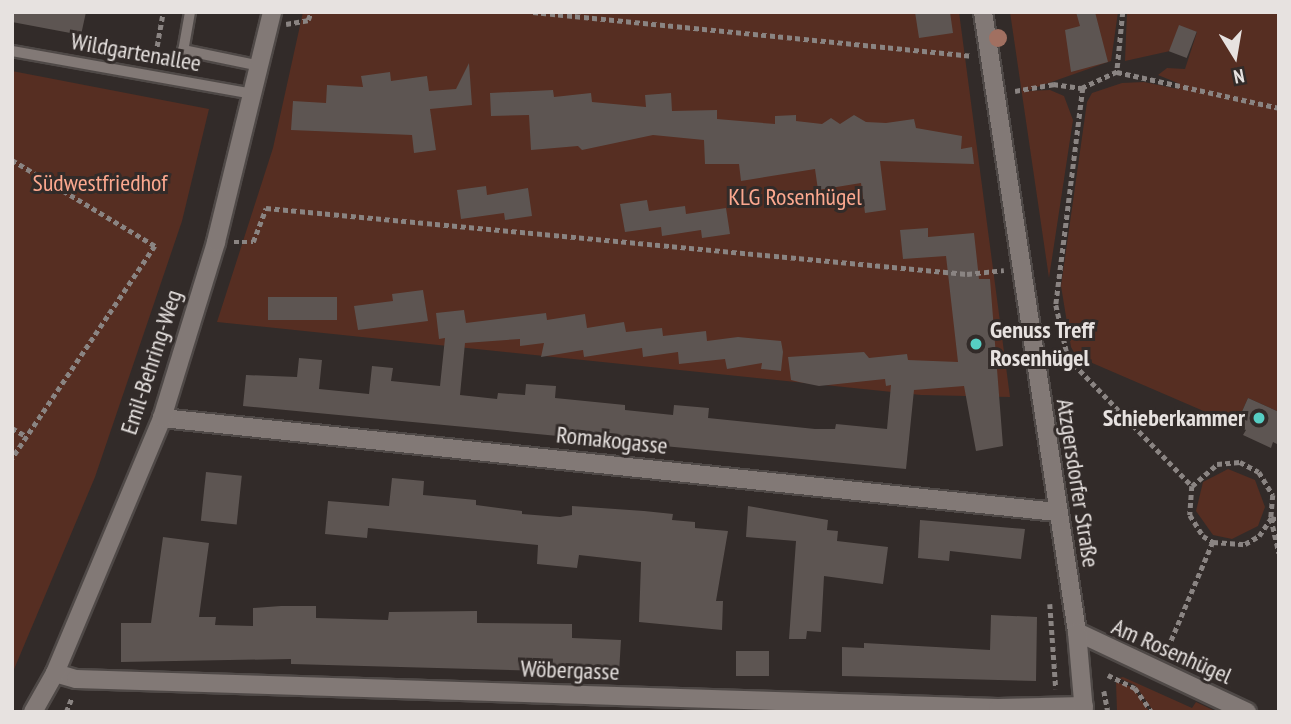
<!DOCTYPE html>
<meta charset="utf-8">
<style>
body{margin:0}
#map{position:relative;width:1291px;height:724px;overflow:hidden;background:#322b29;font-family:"PT Sans Narrow",sans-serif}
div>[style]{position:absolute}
.green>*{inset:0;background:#562e22}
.building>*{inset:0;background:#5d5552;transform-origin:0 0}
.path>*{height:4.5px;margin-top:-2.25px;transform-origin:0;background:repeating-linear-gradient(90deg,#8a8482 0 5px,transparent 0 8.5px)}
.roads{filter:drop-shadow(2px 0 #4f4947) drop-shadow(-2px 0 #4f4947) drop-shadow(0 2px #4f4947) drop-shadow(0 -2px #4f4947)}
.lane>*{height:10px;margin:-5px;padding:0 5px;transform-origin:5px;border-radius:5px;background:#827976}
.street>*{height:18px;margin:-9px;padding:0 9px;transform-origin:9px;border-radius:9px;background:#827976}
.secondary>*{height:18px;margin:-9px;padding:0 9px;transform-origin:9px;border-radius:9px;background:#827976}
.trees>*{width:18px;height:18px;margin:-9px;border-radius:50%;background:#a17061}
.dots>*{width:19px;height:19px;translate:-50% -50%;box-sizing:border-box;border:4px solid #322b29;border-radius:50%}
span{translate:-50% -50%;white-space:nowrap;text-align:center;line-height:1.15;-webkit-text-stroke:6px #322b29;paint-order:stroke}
.street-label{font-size:24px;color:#e7e2e0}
.park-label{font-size:24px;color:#fca88f}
.poi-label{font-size:24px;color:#e7e2e0;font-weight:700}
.left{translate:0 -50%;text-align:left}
.right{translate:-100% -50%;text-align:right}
.frame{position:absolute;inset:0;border:14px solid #e7e2e0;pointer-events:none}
.north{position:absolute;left:1200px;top:21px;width:70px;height:70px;-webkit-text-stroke:5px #322b29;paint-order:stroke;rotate:169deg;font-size:19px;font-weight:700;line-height:28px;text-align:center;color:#e7e2e0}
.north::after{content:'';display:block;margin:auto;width:24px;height:32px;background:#e7e2e0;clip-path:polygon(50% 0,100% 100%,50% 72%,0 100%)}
</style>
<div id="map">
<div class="green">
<i style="clip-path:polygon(303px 12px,959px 12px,1010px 397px,921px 395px,217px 322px,273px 148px)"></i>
<i style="clip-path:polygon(1010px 12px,1118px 12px,1111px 61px,1026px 91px,1050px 90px,1064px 96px,1073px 120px,1049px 278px)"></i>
<i style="clip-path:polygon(1127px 12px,1279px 12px,1279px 412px,1248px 398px,1236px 425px,1076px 356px,1071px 347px,1061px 286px,1087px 102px,1092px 93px,1122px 83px,1144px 82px,1178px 89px,1180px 84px,1158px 75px,1167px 68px,1185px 69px,1197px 32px,1179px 26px,1170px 51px,1125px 61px)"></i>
<i style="clip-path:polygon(12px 71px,209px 109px,182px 221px,95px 477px,12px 674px)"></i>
<i style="clip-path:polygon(1228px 469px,1255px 480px,1265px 507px,1258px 526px,1232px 539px,1213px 535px,1196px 511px,1203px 482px)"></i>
<i style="clip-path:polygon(1123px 677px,1192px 708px,1196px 702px,1217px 712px,1154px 712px,1135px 685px,1119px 678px)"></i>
<i style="clip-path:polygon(1116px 682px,1132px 687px,1150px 712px,1117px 712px)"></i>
</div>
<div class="building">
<i style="clip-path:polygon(12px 12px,86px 12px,81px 35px,12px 22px)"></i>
<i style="clip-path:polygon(915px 12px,950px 12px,953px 33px,919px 38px)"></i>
<i style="clip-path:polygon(1076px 12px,1095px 12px,1108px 62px,1071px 72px,1065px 30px,1080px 26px)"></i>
<i style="left:1179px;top:25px;width:19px;height:28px;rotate:21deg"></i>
<i style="clip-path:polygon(469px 63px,472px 105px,430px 109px,436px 150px,414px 153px,412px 135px,291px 130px,293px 101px,326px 103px,327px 85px,363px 87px,361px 76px,390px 72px,391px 81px,427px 76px,429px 91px,456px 89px)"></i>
<i style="clip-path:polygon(553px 90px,554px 97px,591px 93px,592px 102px,646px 107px,645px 95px,671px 93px,672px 111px,717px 110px,717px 119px,775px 124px,775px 116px,796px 115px,796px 121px,822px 124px,831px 118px,840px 124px,854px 115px,866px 122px,886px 123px,914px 119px,916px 128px,962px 136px,961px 149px,972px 147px,974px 164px,880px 161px,886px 210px,865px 213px,861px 183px,818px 190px,815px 169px,741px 181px,739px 164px,705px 164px,704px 140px,653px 135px,582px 150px,578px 146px,531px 150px,529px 115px,491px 116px,490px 93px)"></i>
<i style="clip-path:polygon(486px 186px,487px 195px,528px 188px,532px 216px,505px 220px,504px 213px,461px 219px,457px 190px)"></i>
<i style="clip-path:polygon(647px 200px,649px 211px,685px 206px,686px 214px,726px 208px,730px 234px,702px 238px,701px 230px,662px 236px,661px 227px,625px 232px,620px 204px)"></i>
<i style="clip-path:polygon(928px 228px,928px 237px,974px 233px,979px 279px,990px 279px,1003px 446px,976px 451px,964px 386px,914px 390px,906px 469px,243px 406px,246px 375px,297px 377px,299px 358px,322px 360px,319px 389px,369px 394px,372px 366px,393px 368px,391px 381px,440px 386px,445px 338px,439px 339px,436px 313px,464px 310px,466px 323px,546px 313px,547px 320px,585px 314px,587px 328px,624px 322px,626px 332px,662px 328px,663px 336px,706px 331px,707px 341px,738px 337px,781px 341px,783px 352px,781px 371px,761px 369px,762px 363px,727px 369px,725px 359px,679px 364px,678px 352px,643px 357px,642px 348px,584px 357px,583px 350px,541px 357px,544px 343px,520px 346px,520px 339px,465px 343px,460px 395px,497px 399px,498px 393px,525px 395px,526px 384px,556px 386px,555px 398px,625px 405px,625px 410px,673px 415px,674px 405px,709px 408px,708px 418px,815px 429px,835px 429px,836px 424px,887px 429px,891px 385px,886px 386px,885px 379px,819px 386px,799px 382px,791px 380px,788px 357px,864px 352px,869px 358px,907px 354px,908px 360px,958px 362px,946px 256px,903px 259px,900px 230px)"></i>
<i style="clip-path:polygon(423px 290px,428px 321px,358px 330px,354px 306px,393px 301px,392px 294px)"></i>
<i style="left:337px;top:297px;width:23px;height:69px;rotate:90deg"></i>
<i style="clip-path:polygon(1248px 398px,1279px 412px,1279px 445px,1273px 442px,1271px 448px,1243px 435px,1246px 430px,1236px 425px)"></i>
<i style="left:206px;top:472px;width:36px;height:49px;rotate:6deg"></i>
<i style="clip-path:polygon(392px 478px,424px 481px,423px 495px,476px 500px,476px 505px,522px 511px,522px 514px,560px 517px,572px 515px,572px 506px,644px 511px,673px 514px,672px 520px,695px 522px,695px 528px,728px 531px,716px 601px,723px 601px,722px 630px,639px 622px,641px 562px,579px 555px,577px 568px,537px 564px,538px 545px,368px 528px,367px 538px,325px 534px,328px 501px,389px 506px)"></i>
<i style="clip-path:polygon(748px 506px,828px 520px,827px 530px,838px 531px,837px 541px,888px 547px,883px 584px,824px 576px,821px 632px,807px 631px,806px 639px,789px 639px,796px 541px,746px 537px)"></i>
<i style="clip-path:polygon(920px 520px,1025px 529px,1021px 559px,950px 551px,949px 561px,918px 558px)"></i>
<i style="clip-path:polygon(163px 537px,209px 543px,199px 617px,216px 617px,215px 625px,253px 626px,253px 608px,281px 606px,316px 606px,316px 618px,388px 620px,389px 612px,477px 611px,477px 623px,572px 624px,572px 638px,621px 640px,619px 673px,291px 664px,291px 659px,121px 662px,121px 623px,151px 623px)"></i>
<i style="clip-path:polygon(991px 615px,1037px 617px,1036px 681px,842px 676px,842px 647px,864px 648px,864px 643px,990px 650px)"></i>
<i style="left:736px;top:651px;width:33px;height:25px"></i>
</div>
<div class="path">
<i style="left:533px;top:12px;width:440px;rotate:5.7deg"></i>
<i style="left:1123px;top:12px;width:60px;rotate:95.7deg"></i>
<i style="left:1117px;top:72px;width:38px;rotate:155deg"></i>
<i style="left:1083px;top:88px;width:219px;rotate:97.1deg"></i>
<i style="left:1056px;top:305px;width:54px;rotate:77.2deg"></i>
<i style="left:1068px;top:358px;width:178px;rotate:45.9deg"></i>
<i style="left:1192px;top:486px;width:29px;rotate:94deg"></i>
<i style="left:1190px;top:515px;width:25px;rotate:58deg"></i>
<i style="left:1203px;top:536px;width:12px;rotate:31deg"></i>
<i style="left:1213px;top:542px;width:121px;rotate:112.9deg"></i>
<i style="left:286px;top:24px;width:22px;rotate:-10deg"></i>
<i style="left:308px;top:20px;width:9px;rotate:-69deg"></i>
<i style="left:154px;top:63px;width:52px;rotate:-80deg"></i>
<i style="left:1117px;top:72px;width:166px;rotate:12.5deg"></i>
<i style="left:1015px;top:91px;width:39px;rotate:-10deg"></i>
<i style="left:1053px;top:84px;width:30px;rotate:8deg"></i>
<i style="left:12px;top:160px;width:167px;rotate:31deg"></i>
<i style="left:155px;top:246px;width:257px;rotate:123.9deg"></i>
<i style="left:234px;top:242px;width:19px"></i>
<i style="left:253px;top:242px;width:36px;rotate:-69deg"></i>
<i style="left:266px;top:208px;width:704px;rotate:5.38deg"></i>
<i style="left:967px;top:274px;width:37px;rotate:-6deg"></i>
<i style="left:12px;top:428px;width:16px;rotate:30deg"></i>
<i style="left:1192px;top:486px;width:33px;rotate:-41deg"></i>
<i style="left:1217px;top:464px;width:23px;rotate:-5deg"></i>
<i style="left:1240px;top:462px;width:21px;rotate:28deg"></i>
<i style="left:1259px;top:472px;width:27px;rotate:59deg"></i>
<i style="left:1273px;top:495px;width:23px;rotate:95deg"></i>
<i style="left:1271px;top:518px;width:36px;rotate:77deg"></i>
<i style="left:1213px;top:542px;width:32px;rotate:4deg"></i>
<i style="left:1245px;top:544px;width:16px;rotate:-30deg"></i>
<i style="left:1259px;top:536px;width:22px;rotate:-56deg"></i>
<i style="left:1271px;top:518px;width:8px;rotate:14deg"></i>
<i style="left:1050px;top:604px;width:85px;rotate:86deg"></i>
<i style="left:1108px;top:675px;width:30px;rotate:26deg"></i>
<i style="left:1135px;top:688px;width:29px;rotate:55deg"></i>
<i style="left:1104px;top:691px;width:21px;rotate:79deg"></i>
<i style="left:66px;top:712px;width:16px;rotate:-68deg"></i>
</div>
<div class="roads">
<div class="lane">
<i style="left:190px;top:12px;width:39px;rotate:100deg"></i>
<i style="left:183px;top:50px;width:79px;rotate:11.7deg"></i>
<i style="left:12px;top:51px;width:245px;rotate:10.1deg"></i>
</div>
<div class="street">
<i style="left:162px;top:418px;width:900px;rotate:6deg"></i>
<i style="left:1077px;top:632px;width:188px;rotate:25.2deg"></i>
<i style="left:55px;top:673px;width:22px;rotate:16deg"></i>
<i style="left:76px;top:679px;width:922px;rotate:1.8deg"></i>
<i style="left:998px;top:708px;width:86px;rotate:-1.3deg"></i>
<i style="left:33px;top:712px;width:45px;rotate:-60.6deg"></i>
<i style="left:55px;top:673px;width:277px;rotate:-67.2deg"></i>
<i style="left:162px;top:418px;width:184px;rotate:-72.9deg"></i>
<i style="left:216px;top:242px;width:237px;rotate:-76.3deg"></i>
</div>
<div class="secondary">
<i style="left:983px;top:12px;width:627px;rotate:81.38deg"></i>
<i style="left:1077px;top:632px;width:80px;rotate:85deg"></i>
</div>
</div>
<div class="trees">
<i style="left:998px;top:38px"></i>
</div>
<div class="dots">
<i style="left:976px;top:344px;background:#56cec4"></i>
<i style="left:1259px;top:418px;background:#56cec4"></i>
</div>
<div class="street-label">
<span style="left:136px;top:52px;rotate:10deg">Wildgartenallee</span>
<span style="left:151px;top:362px;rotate:-72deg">Emil-Behring-Weg</span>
<span style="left:612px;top:440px;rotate:6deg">Romakogasse</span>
<span style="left:1078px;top:483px;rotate:81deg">Atzgersdorfer Straße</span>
<span style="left:1172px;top:651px;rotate:24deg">Am Rosenhügel</span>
<span style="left:570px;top:670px;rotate:2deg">Wöbergasse</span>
</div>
<div class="park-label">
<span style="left:100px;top:183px">Südwestfriedhof</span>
<span style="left:795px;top:197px">KLG Rosenhügel</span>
</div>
<div class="poi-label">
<span class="left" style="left:990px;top:344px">Genuss Treff<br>Rosenhügel</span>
<span class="right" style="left:1245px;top:418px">Schieberkammer</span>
</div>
<div class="frame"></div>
<div class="north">N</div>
</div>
